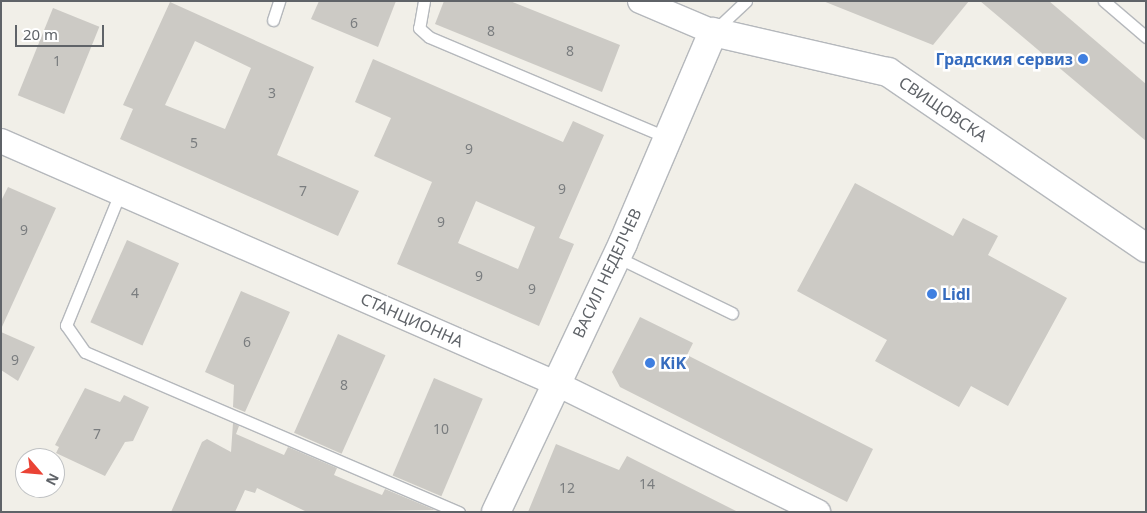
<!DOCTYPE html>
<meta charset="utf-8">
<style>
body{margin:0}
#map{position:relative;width:1147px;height:513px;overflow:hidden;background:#f1efe8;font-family:"Noto Sans",sans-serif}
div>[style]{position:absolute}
.building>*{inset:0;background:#cccac5;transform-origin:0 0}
.roads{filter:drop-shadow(1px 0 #b5b8bc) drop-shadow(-1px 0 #b5b8bc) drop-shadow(0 1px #b5b8bc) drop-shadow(0 -1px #b5b8bc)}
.service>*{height:11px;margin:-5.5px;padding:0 5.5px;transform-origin:5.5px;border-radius:5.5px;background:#fff}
.minor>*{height:24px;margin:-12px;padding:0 12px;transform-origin:12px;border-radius:12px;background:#fff}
.tertiary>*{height:28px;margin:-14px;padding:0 14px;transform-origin:14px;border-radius:14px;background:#fff}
.dots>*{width:14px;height:14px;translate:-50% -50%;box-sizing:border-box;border:2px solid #fff;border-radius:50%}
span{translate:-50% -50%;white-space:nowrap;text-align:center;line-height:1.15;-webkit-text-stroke:5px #fff;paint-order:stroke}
.number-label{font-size:14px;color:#7a7d7f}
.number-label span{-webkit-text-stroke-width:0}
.shop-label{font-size:16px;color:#366cbe;font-weight:700}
.right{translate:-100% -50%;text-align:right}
.left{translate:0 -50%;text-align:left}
.street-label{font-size:16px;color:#5f6368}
.frame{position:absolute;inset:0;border:2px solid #5f6368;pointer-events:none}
.north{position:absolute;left:15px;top:448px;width:50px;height:50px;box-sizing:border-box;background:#fff;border:1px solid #bfc1c3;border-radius:50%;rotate:117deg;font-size:14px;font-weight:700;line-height:20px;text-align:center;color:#5f6368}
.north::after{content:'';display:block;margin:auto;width:18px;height:22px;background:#ea4335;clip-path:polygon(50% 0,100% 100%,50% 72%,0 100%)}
.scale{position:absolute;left:15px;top:25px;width:89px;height:22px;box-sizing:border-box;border:2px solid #5f6368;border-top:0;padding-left:6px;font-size:15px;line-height:18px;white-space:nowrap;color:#5f6368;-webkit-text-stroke:4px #fff;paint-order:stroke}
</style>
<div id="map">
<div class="building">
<i style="clip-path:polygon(319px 1px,396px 1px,378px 47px,311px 19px)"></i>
<i style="clip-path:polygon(444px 1px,510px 1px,620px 45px,602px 92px,435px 24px)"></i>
<i style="clip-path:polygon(823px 1px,969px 1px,933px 45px)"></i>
<i style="clip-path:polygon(980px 1px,1049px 1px,1146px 84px,1146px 141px)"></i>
<i style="clip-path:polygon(evenodd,170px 2px,314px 67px,277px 155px,359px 191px,338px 236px,120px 139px,133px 109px,123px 105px,170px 2px,195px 41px,251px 68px,225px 129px,165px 105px,195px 41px)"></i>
<i style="left:53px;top:8px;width:50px;height:94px;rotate:22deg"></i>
<i style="clip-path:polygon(evenodd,373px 59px,563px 142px,573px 121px,604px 135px,559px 238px,574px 244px,539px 326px,397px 264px,432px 182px,374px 156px,391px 118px,355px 102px,373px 59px,476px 201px,535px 227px,518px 269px,458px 243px,476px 201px)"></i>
<i style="clip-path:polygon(855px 183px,953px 236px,963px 218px,998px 236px,988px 255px,1067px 298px,1008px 406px,971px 386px,959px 407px,875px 361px,887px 340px,797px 291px)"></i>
<i style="clip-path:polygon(8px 187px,56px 208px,1px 329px,1px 201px)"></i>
<i style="left:127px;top:240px;width:57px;height:90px;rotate:24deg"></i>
<i style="clip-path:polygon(241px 291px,290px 312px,245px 412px,233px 407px,234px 385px,205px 372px)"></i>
<i style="clip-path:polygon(640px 317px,693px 343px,687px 355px,873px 449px,847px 502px,620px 387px,612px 372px)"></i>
<i style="clip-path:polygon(1px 332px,35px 347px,18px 381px,1px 370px)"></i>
<i style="left:338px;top:334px;width:52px;height:108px;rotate:24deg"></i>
<i style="left:434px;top:378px;width:53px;height:106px;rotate:23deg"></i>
<i style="clip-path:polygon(85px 388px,120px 402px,124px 395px,149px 407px,133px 441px,125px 442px,105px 476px,56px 453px,59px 447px,55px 445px)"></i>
<i style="clip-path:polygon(233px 423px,239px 426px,236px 434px,284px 455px,288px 447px,337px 468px,334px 475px,355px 484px,382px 495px,385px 489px,435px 510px,307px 512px,257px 488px,255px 493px,245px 490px,235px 512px,171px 512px,202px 442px,207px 439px,231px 452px)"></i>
<i style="clip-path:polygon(556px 444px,619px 470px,627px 456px,738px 512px,528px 512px)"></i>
</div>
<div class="roads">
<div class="service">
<i style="left:424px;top:1px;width:27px;rotate:100deg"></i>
<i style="left:419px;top:28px;width:13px;rotate:42deg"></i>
<i style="left:429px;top:37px;width:259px;rotate:22.9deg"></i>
<i style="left:1104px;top:1px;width:55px;rotate:40.6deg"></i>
<i style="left:273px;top:20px;width:20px;rotate:-72deg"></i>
<i style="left:714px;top:31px;width:44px;rotate:-43.2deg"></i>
<i style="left:120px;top:193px;width:143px;rotate:112.2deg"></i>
<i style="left:66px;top:325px;width:33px;rotate:55deg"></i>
<i style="left:85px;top:352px;width:407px;rotate:23.2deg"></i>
<i style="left:617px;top:257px;width:128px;rotate:26deg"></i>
</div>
<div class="minor">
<i style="left:640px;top:1px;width:79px;rotate:23deg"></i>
<i style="left:1px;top:141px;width:605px;rotate:23.6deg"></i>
<i style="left:555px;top:383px;width:293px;rotate:26.1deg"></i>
</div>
<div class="tertiary">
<i style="left:496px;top:512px;width:297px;rotate:-64.7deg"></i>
<i style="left:623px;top:243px;width:229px;rotate:-66.9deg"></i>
<i style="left:713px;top:32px;width:180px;rotate:12.9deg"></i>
<i style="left:888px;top:72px;width:312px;rotate:34.3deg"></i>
</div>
</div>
<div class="dots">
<i style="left:1083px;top:59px;background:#3f7fe0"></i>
<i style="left:932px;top:294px;background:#3f7fe0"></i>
<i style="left:650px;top:363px;background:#3f7fe0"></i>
</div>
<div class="number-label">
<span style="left:354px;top:23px">6</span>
<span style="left:491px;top:31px">8</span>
<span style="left:570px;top:51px">8</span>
<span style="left:57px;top:61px">1</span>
<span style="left:272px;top:93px">3</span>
<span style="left:194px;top:143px">5</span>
<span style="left:469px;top:149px">9</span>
<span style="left:562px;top:189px">9</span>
<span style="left:303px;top:191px">7</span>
<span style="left:441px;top:222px">9</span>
<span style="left:24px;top:230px">9</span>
<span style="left:479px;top:276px">9</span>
<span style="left:532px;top:289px">9</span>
<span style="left:135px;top:293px">4</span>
<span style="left:247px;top:342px">6</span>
<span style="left:15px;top:360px">9</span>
<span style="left:344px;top:385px">8</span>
<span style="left:441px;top:429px">10</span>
<span style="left:97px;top:434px">7</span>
<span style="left:647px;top:484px">14</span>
<span style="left:567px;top:488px">12</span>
</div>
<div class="shop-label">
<span class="right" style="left:1073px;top:59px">Градския сервиз</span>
<span class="left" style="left:942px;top:294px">Lidl</span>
<span class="left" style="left:660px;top:363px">KiK</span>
</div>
<div class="street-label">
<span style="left:943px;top:109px;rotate:34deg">СВИЩОВСКА</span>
<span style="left:607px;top:273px;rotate:-65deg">ВАСИЛ НЕДЕЛЧЕВ</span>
<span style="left:412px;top:320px;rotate:24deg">СТАНЦИОННА</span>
</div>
<div class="frame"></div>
<div class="north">N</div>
<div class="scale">20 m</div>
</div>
